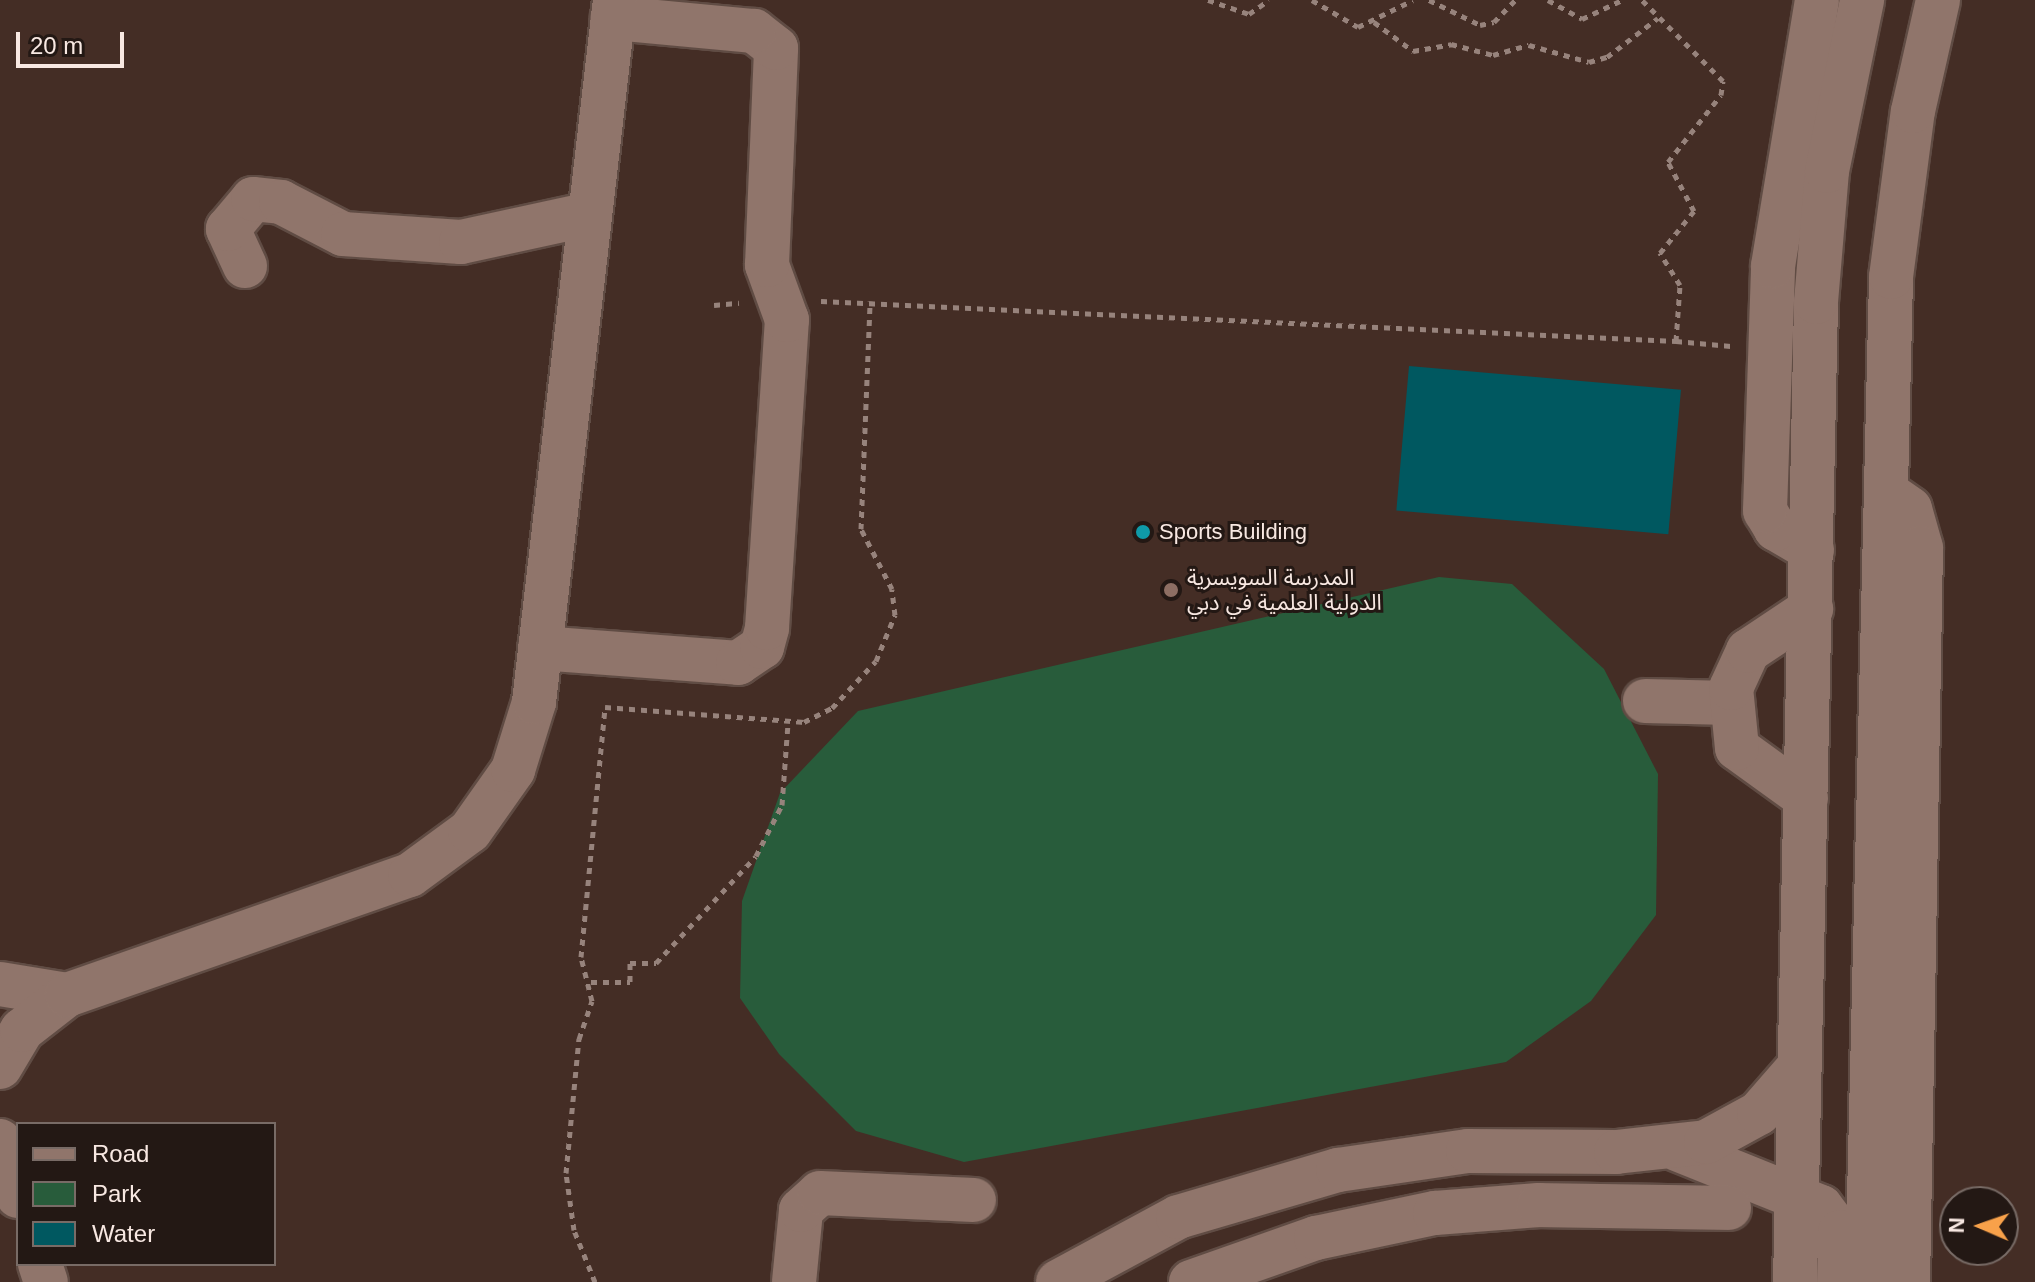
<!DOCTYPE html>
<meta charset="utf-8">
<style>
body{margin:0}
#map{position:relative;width:2035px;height:1282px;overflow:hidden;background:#442d25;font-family:Helvetica,"Noto Sans Arabic",sans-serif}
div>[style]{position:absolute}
.green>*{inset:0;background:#285c3b}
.water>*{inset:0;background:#005860;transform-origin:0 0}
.path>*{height:5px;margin-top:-2.5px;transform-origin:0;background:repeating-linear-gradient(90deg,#97837c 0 6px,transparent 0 12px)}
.roads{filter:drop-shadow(2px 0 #604c44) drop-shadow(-2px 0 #604c44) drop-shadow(0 2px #604c44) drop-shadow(0 -2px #604c44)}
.minor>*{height:44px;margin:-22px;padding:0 22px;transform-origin:22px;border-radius:22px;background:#90756b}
.dots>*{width:22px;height:22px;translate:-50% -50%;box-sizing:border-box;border:4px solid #231814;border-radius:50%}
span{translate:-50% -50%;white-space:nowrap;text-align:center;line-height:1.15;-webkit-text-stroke:6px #231814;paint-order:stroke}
.poi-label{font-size:22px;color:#f8e8e2}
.left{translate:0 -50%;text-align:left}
.legend{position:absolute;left:16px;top:1122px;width:260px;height:144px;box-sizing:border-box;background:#231814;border:2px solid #786b66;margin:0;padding:10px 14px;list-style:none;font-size:24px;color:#f8e8e2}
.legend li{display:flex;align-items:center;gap:16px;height:40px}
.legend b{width:40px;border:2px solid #786b66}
.north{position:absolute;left:1939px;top:1186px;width:80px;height:80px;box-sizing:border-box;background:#231814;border:2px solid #786b66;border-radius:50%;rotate:272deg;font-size:22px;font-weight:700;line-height:32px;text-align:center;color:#f8e8e2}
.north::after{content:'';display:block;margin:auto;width:28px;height:36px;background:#f8a14a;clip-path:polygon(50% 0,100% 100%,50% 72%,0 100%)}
.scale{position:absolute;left:16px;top:32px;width:108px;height:36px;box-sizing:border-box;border:4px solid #f8e8e2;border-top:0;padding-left:10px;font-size:24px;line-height:28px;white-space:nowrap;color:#f8e8e2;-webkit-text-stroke:6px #231814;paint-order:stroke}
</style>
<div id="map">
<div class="green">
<i style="clip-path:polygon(1439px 577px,1512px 584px,1604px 669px,1658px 774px,1656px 915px,1591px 1001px,1506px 1062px,964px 1162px,856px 1131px,779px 1054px,740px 998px,742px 901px,780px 793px,858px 711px)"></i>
</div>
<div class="water">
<i style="left:1409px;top:366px;width:273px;height:145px;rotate:5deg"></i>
</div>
<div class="path">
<i style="left:1208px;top:0;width:43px;rotate:18.9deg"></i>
<i style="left:1249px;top:14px;width:24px;rotate:-35deg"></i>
<i style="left:1312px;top:0;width:53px;rotate:30.4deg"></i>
<i style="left:1358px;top:27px;width:61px;rotate:-26.1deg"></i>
<i style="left:1429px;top:0;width:57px;rotate:26.1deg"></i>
<i style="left:1480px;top:25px;width:14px;rotate:-12deg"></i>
<i style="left:1494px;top:22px;width:30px;rotate:-46deg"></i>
<i style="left:1548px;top:0;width:39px;rotate:29deg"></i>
<i style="left:1582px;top:19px;width:44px;rotate:-25.4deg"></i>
<i style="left:1374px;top:22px;width:49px;rotate:36.6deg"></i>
<i style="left:1413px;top:51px;width:39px;rotate:-10deg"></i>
<i style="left:1451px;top:44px;width:43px;rotate:14.7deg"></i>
<i style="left:1493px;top:55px;width:37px;rotate:-16deg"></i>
<i style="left:1529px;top:45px;width:62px;rotate:15.8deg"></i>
<i style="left:1589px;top:62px;width:19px;rotate:-16deg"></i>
<i style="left:1607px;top:57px;width:64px;rotate:-37.4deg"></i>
<i style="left:821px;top:301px;width:856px;rotate:2.68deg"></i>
<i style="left:1676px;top:341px;width:56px;rotate:-85.9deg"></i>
<i style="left:1680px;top:285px;width:38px;rotate:-122deg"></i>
<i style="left:1660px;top:253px;width:54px;rotate:-51deg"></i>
<i style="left:1694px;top:211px;width:55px;rotate:-118deg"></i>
<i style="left:1668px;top:162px;width:85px;rotate:-51.7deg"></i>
<i style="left:1721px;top:95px;width:14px;rotate:-82deg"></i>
<i style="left:1723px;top:81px;width:115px;rotate:-135deg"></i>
<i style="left:714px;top:305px;width:25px;rotate:-5deg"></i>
<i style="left:1676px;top:341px;width:55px;rotate:5.2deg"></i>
<i style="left:591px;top:982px;width:39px"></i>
<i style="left:630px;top:982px;width:19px;rotate:-90deg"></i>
<i style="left:630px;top:963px;width:26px"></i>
<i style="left:656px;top:963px;width:146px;rotate:-46.9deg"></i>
<i style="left:756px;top:856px;width:57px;rotate:-63deg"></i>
<i style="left:782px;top:805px;width:82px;rotate:-85.8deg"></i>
<i style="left:595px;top:1282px;width:56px;rotate:-112deg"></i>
<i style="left:574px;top:1230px;width:58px;rotate:-98deg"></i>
<i style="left:566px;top:1173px;width:135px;rotate:-84.5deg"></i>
<i style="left:579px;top:1039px;width:40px;rotate:-71.1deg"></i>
<i style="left:592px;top:1001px;width:45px;rotate:-104deg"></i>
<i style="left:581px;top:957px;width:251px;rotate:-84.5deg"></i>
<i style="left:605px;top:707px;width:200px;rotate:4.3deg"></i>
<i style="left:804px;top:722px;width:31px;rotate:-27deg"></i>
<i style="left:832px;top:708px;width:64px;rotate:-46.9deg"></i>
<i style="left:876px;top:661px;width:50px;rotate:-67.6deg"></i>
<i style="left:895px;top:615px;width:26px;rotate:-97deg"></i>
<i style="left:892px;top:589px;width:68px;rotate:-117.3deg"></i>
<i style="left:861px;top:529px;width:228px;rotate:-87.7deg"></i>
</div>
<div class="roads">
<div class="minor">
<i style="left:245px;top:266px;width:41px;rotate:-114.7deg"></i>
<i style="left:228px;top:229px;width:39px;rotate:-50deg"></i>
<i style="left:253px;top:199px;width:28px;rotate:6deg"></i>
<i style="left:281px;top:202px;width:70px;rotate:27.3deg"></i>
<i style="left:343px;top:234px;width:118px;rotate:3.9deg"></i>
<i style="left:461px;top:242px;width:132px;rotate:-12.2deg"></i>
<i style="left:1886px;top:492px;width:29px;rotate:35deg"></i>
<i style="left:1910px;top:509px;width:41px;rotate:74.2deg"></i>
<i style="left:1921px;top:548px;width:734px;rotate:91.01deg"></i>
<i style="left:1812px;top:550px;width:42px;rotate:-149.7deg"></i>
<i style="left:1776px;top:529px;width:21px;rotate:-121deg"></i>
<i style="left:1765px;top:511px;width:245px;rotate:-88.1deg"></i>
<i style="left:1773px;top:266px;width:270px;rotate:-80.6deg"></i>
<i style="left:540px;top:648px;width:199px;rotate:4.3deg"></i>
<i style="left:738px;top:663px;width:29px;rotate:-34deg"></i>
<i style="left:762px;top:647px;width:20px;rotate:-75deg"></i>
<i style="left:767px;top:628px;width:309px;rotate:-86.3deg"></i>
<i style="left:787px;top:320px;width:59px;rotate:-110deg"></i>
<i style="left:767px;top:265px;width:217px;rotate:-87.6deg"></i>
<i style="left:776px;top:48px;width:28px;rotate:-142deg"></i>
<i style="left:754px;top:31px;width:142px;rotate:-174.7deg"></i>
<i style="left:1645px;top:701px;width:86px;rotate:1.3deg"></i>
<i style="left:1806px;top:798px;width:85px;rotate:-144.1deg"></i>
<i style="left:1737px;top:748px;width:60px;rotate:-95.7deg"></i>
<i style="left:1731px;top:688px;width:41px;rotate:-65.3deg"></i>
<i style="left:1748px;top:651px;width:76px;rotate:-33.7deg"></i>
<i style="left:0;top:984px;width:68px;rotate:9.3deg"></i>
<i style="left:0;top:1067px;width:43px;rotate:-59.3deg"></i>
<i style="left:22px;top:1030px;width:57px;rotate:-37.9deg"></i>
<i style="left:67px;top:995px;width:363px;rotate:-19.3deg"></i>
<i style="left:410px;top:875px;width:74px;rotate:-36.3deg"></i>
<i style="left:470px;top:831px;width:75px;rotate:-54.8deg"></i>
<i style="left:513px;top:770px;width:71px;rotate:-72.8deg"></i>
<i style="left:534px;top:702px;width:707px;rotate:-83.42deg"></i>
<i style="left:0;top:1141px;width:58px;rotate:71.9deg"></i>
<i style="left:1677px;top:1149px;width:155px;rotate:21.9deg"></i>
<i style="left:1821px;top:1207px;width:31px;rotate:53deg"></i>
<i style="left:1840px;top:1232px;width:50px;rotate:91.1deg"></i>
<i style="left:40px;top:1264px;width:19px;rotate:72deg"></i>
<i style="left:794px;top:1282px;width:72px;rotate:-84.4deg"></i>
<i style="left:801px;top:1210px;width:25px;rotate:-42deg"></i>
<i style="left:820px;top:1193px;width:154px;rotate:2.6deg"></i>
<i style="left:1058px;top:1282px;width:136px;rotate:-28.4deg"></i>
<i style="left:1178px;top:1217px;width:167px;rotate:-16.4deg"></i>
<i style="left:1338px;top:1170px;width:131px;rotate:-8.3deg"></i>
<i style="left:1468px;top:1151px;width:148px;rotate:0.4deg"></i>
<i style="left:1616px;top:1152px;width:91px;rotate:-6.3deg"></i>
<i style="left:1706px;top:1142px;width:60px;rotate:-28.7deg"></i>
<i style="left:1759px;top:1113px;width:61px;rotate:-49deg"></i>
<i style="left:1191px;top:1282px;width:133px;rotate:-19.4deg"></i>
<i style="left:1316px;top:1238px;width:122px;rotate:-11.9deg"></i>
<i style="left:1435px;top:1213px;width:104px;rotate:-4.4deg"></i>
<i style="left:1539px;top:1205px;width:190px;rotate:0.9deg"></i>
<i style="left:1795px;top:1282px;width:980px;rotate:-88.77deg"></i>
<i style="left:1816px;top:302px;width:131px;rotate:-85.2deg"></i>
<i style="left:1827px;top:171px;width:175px;rotate:-78.4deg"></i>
<i style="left:1867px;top:1282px;width:1005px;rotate:-88.63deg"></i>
<i style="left:1891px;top:277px;width:167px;rotate:-82.5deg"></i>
<i style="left:1913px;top:111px;width:114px;rotate:-77.3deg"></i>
</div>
</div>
<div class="dots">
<i style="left:1143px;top:532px;background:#0f9aa8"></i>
<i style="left:1171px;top:590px;background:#8d6e63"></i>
</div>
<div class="poi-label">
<span class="left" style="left:1159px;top:532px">Sports Building</span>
<span class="left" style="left:1187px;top:590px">المدرسة السويسرية<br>الدولية العلمية في دبي</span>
</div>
<ul class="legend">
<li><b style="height:10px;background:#90756b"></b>Road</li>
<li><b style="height:22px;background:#285c3b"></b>Park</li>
<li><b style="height:22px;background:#005860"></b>Water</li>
</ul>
<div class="north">N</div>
<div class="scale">20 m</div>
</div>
